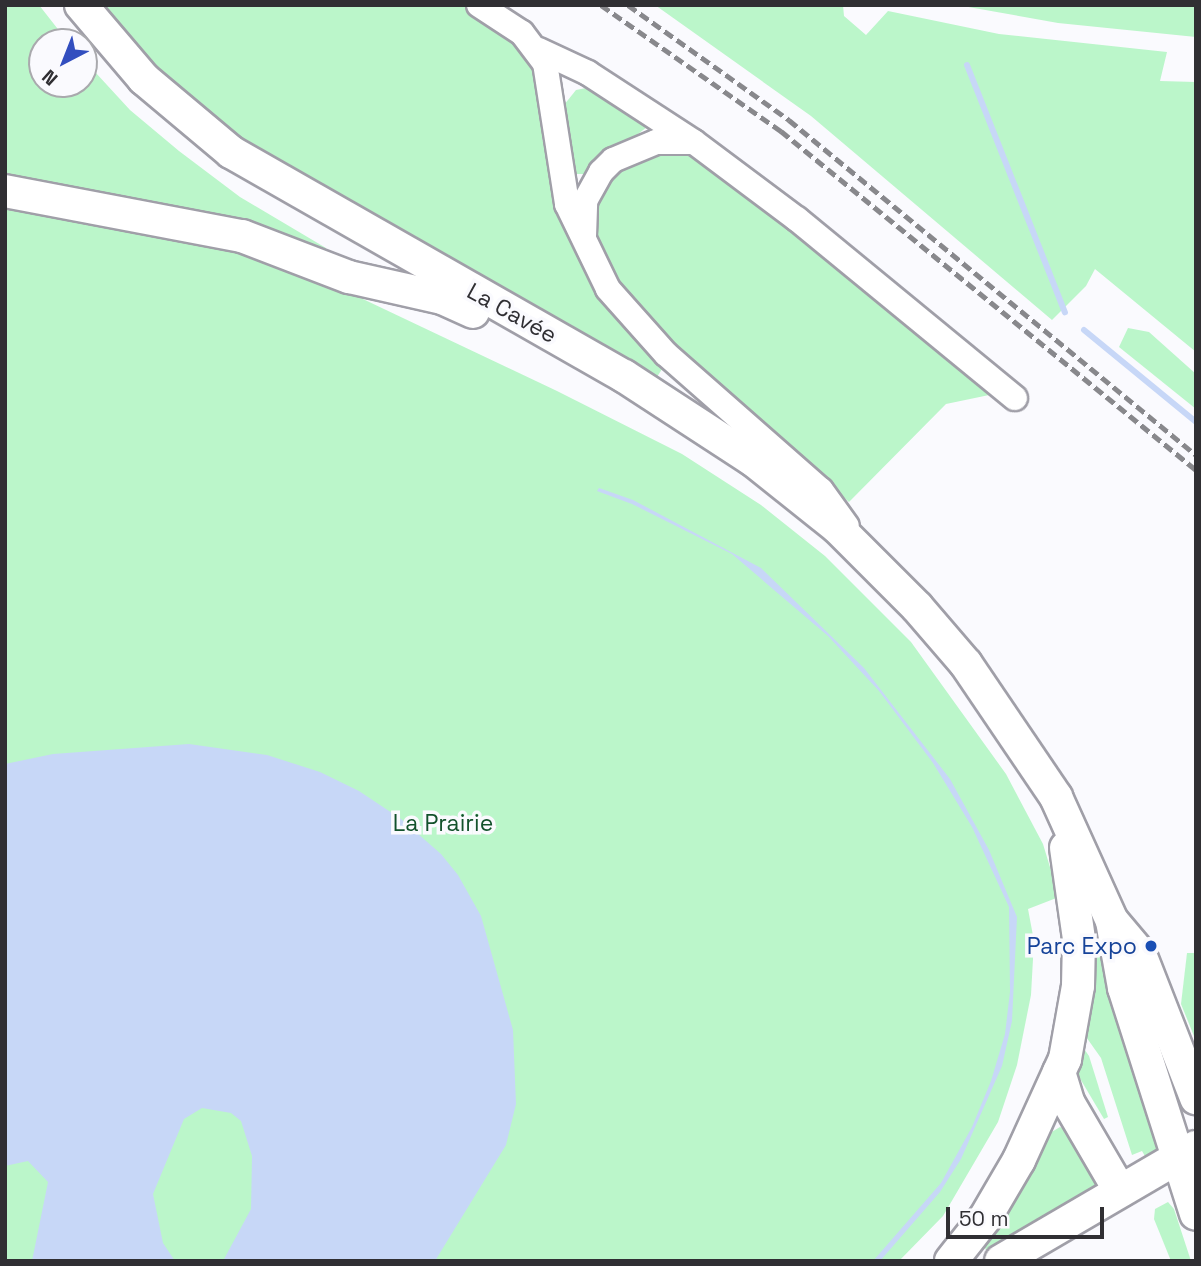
<!DOCTYPE html>
<meta charset="utf-8">
<style>
body{margin:0}
#map{position:relative;width:1201px;height:1266px;overflow:hidden;background:#fafafe;font-family:"Space Grotesk",sans-serif}
div>[style]{position:absolute}
.green>*{inset:0;background:#bbf6ca}
.water>*{inset:0;background:#c7d7f7}
.stream>*{height:6px;margin:-3px;padding:0 3px;transform-origin:3px;border-radius:3px;background:#c7d7f7}
.roads{filter:drop-shadow(2px 0 #a09fa8) drop-shadow(-2px 0 #a09fa8) drop-shadow(0 2px #a09fa8) drop-shadow(0 -2px #a09fa8)}
.minor>*{height:24px;margin:-12px;padding:0 12px;transform-origin:12px;border-radius:12px;background:#fff}
.major>*{height:32px;margin:-16px;padding:0 16px;transform-origin:16px;border-radius:16px;background:#fff}
.rail>*{height:5px;margin-top:-2.5px;transform-origin:0;background:repeating-linear-gradient(90deg,#88888c 0 10px,transparent 0 15px)}
.dots>*{width:19px;height:19px;translate:-50% -50%;box-sizing:border-box;border:4px solid #fafafe;border-radius:50%}
span{translate:-50% -50%;white-space:nowrap;text-align:center;line-height:1.15;-webkit-text-stroke:7px #fafafe;paint-order:stroke}
.street-label{font-size:23px;color:#302f33}
.park-label{font-size:23px;color:#13522c}
.transit-label{font-size:23px;color:#164399}
.right{translate:-100% -50%;text-align:right}
.frame{position:absolute;inset:0;border:7px solid #302f33;pointer-events:none}
.north{position:absolute;left:28px;top:28px;width:70px;height:70px;box-sizing:border-box;background:#fafafe;border:2px solid #a9a9ad;border-radius:50%;rotate:222deg;font-size:19px;font-weight:700;line-height:28px;text-align:center;color:#302f33}
.north::after{content:'';display:block;margin:auto;width:24px;height:32px;background:#324ebf;clip-path:polygon(50% 0,100% 100%,50% 72%,0 100%)}
.scale{position:absolute;left:946px;top:1207px;width:158px;height:32px;box-sizing:border-box;border:4px solid #302f33;border-top:0;padding-left:9px;font-size:21px;line-height:24px;white-space:nowrap;color:#302f33;-webkit-text-stroke:5px #fafafe;paint-order:stroke}
</style>
<div id="map">
<div class="green">
<i style="clip-path:polygon(5px 5px,39px 5px,68px 42px,42px 42px,42px 84px,84px 84px,84px 60px,130px 110px,179px 151px,240px 197px,326px 248px,318px 257px,5px 182px)"></i>
<i style="clip-path:polygon(97px 5px,467px 5px,525px 47px,538px 72px,544px 100px,542px 137px,552px 183px,578px 256px,610px 313px,662px 369px,657px 377px,637px 371px,262px 160px,167px 80px)"></i>
<i style="clip-path:polygon(655px 5px,843px 5px,844px 16px,866px 35px,888px 11px,999px 34px,1167px 52px,1160px 81px,1196px 82px,1196px 352px,1095px 269px,1086px 286px,1052px 320px,811px 116px)"></i>
<i style="clip-path:polygon(957px 5px,1196px 5px,1196px 37px,1058px 23px)"></i>
<i style="clip-path:polygon(591px 87px,643px 116px,647px 127px,587px 174px,572px 174px,564px 105px,576px 90px)"></i>
<i style="clip-path:polygon(664px 153px,687px 153px,715px 164px,994px 394px,946px 404px,849px 502px,667px 337px,618px 284px,594px 237px,596px 203px,622px 168px,642px 156px)"></i>
<i style="clip-path:polygon(5px 209px,222px 245px,346px 291px,557px 391px,682px 454px,761px 505px,825px 556px,911px 642px,1006px 774px,1043px 844px,1059px 897px,1028px 909px,1034px 941px,1031px 995px,1017px 1065px,998px 1122px,943px 1216px,899px 1261px,5px 1261px)"></i>
<i style="clip-path:polygon(1128px 328px,1149px 332px,1196px 374px,1196px 409px,1119px 347px)"></i>
<i style="clip-path:polygon(1089px 915px,1164px 1148px,1149px 1163px,1142px 1151px,1132px 1155px,1101px 1058px,1084px 1034px)"></i>
<i style="clip-path:polygon(1187px 953px,1196px 953px,1196px 1041px,1181px 1004px)"></i>
<i style="clip-path:polygon(1080px 1043px,1089px 1056px,1108px 1117px,1104px 1119px,1072px 1065px)"></i>
<i style="clip-path:polygon(1060px 1127px,1069px 1132px,1100px 1187px,989px 1253px,984px 1247px,1018px 1196px,1050px 1133px)"></i>
<i style="clip-path:polygon(1168px 1202px,1174px 1209px,1191px 1261px,1171px 1261px,1154px 1219px,1155px 1209px)"></i>
</div>
<div class="water">
<i style="clip-path:polygon(599px 488px,633px 500px,761px 568px,864px 668px,950px 779px,989px 850px,1017px 917px,1012px 1021px,1002px 1066px,961px 1159px,940px 1192px,880px 1261px,873px 1261px,941px 1183px,972px 1127px,991px 1081px,1005px 1034px,1010px 992px,1009px 907px,972px 827px,933px 763px,879px 691px,828px 636px,732px 554px,632px 504px,597px 491px)"></i>
<i style="clip-path:polygon(189px 744px,267px 755px,320px 772px,359px 791px,401px 819px,441px 854px,458px 875px,481px 916px,513px 1030px,516px 1104px,506px 1145px,435px 1261px,223px 1261px,251px 1209px,252px 1156px,241px 1121px,231px 1113px,202px 1108px,184px 1119px,153px 1194px,163px 1243px,175px 1261px,32px 1261px,48px 1182px,28px 1161px,5px 1166px,5px 764px,53px 754px)"></i>
</div>
<div class="stream">
<i style="left:967px;top:65px;width:266px;rotate:68.4deg"></i>
<i style="left:1084px;top:330px;width:145px;rotate:39.4deg"></i>
</div>
<div class="roads">
<div class="minor">
<i style="left:479px;top:5px;width:51px;rotate:33.1deg"></i>
<i style="left:522px;top:33px;width:38px;rotate:53deg"></i>
<i style="left:545px;top:63px;width:143px;rotate:81.1deg"></i>
<i style="left:567px;top:204px;width:94px;rotate:64.2deg"></i>
<i style="left:608px;top:289px;width:87px;rotate:48.3deg"></i>
<i style="left:666px;top:354px;width:206px;rotate:41.3deg"></i>
<i style="left:821px;top:490px;width:44px;rotate:54.2deg"></i>
<i style="left:539px;top:50px;width:54px;rotate:25.1deg"></i>
<i style="left:588px;top:73px;width:126px;rotate:33.1deg"></i>
<i style="left:694px;top:142px;width:129px;rotate:36.8deg"></i>
<i style="left:797px;top:219px;width:282px;rotate:39.4deg"></i>
<i style="left:584px;top:236px;width:35px;rotate:-88deg"></i>
<i style="left:585px;top:201px;width:33px;rotate:-61deg"></i>
<i style="left:601px;top:172px;width:17px;rotate:-45deg"></i>
<i style="left:613px;top:160px;width:47px;rotate:-22.7deg"></i>
<i style="left:656px;top:142px;width:37px"></i>
</div>
<div class="major">
<i style="left:81px;top:5px;width:97px;rotate:49.6deg"></i>
<i style="left:144px;top:79px;width:114px;rotate:40deg"></i>
<i style="left:231px;top:152px;width:452px;rotate:29.7deg"></i>
<i style="left:624px;top:376px;width:154px;rotate:33.1deg"></i>
<i style="left:753px;top:460px;width:107px;rotate:38.6deg"></i>
<i style="left:837px;top:527px;width:113px;rotate:45deg"></i>
<i style="left:917px;top:607px;width:75px;rotate:49.3deg"></i>
<i style="left:966px;top:664px;width:161px;rotate:55.9deg"></i>
<i style="left:1056px;top:797px;width:136px;rotate:65.7deg"></i>
<i style="left:1112px;top:921px;width:68px;rotate:79.8deg"></i>
<i style="left:1124px;top:988px;width:237px;rotate:72.3deg"></i>
<i style="left:5px;top:191px;width:241px;rotate:10.8deg"></i>
<i style="left:242px;top:236px;width:115px;rotate:21deg"></i>
<i style="left:349px;top:277px;width:95px;rotate:12.7deg"></i>
<i style="left:442px;top:298px;width:34px;rotate:24deg"></i>
<i style="left:1114px;top:923px;width:40px;rotate:50deg"></i>
<i style="left:1140px;top:954px;width:155px;rotate:68.7deg"></i>
<i style="left:1059px;top:1072px;width:31px;rotate:73deg"></i>
<i style="left:1068px;top:1102px;width:103px;rotate:59.7deg"></i>
<i style="left:951px;top:1261px;width:55px;rotate:-51.7deg"></i>
<i style="left:985px;top:1218px;width:67px;rotate:-59.6deg"></i>
<i style="left:1019px;top:1160px;width:111px;rotate:-65.5deg"></i>
<i style="left:1065px;top:1059px;width:74px;rotate:-79.9deg"></i>
<i style="left:1078px;top:986px;width:47px;rotate:-88.8deg"></i>
<i style="left:1079px;top:939px;width:92px;rotate:-98.1deg"></i>
<i style="left:1001px;top:1261px;width:226px;rotate:-30.3deg"></i>
</div>
</div>
<div class="rail">
<i style="left:601px;top:5px;width:220px;rotate:35deg"></i>
<i style="left:781px;top:131px;width:536px;rotate:39.24deg"></i>
<i style="left:628px;top:5px;width:198px;rotate:35.5deg"></i>
<i style="left:789px;top:120px;width:527px;rotate:39.46deg"></i>
</div>
<div class="dots">
<i style="left:1151px;top:946px;background:#1a4fb4"></i>
</div>
<div class="street-label">
<span style="left:512px;top:313px;rotate:29deg">La Cavée</span>
</div>
<div class="park-label">
<span style="left:443px;top:823px">La Prairie</span>
</div>
<div class="transit-label">
<span class="right" style="left:1137px;top:946px">Parc Expo</span>
</div>
<div class="frame"></div>
<div class="north">N</div>
<div class="scale">50 m</div>
</div>
